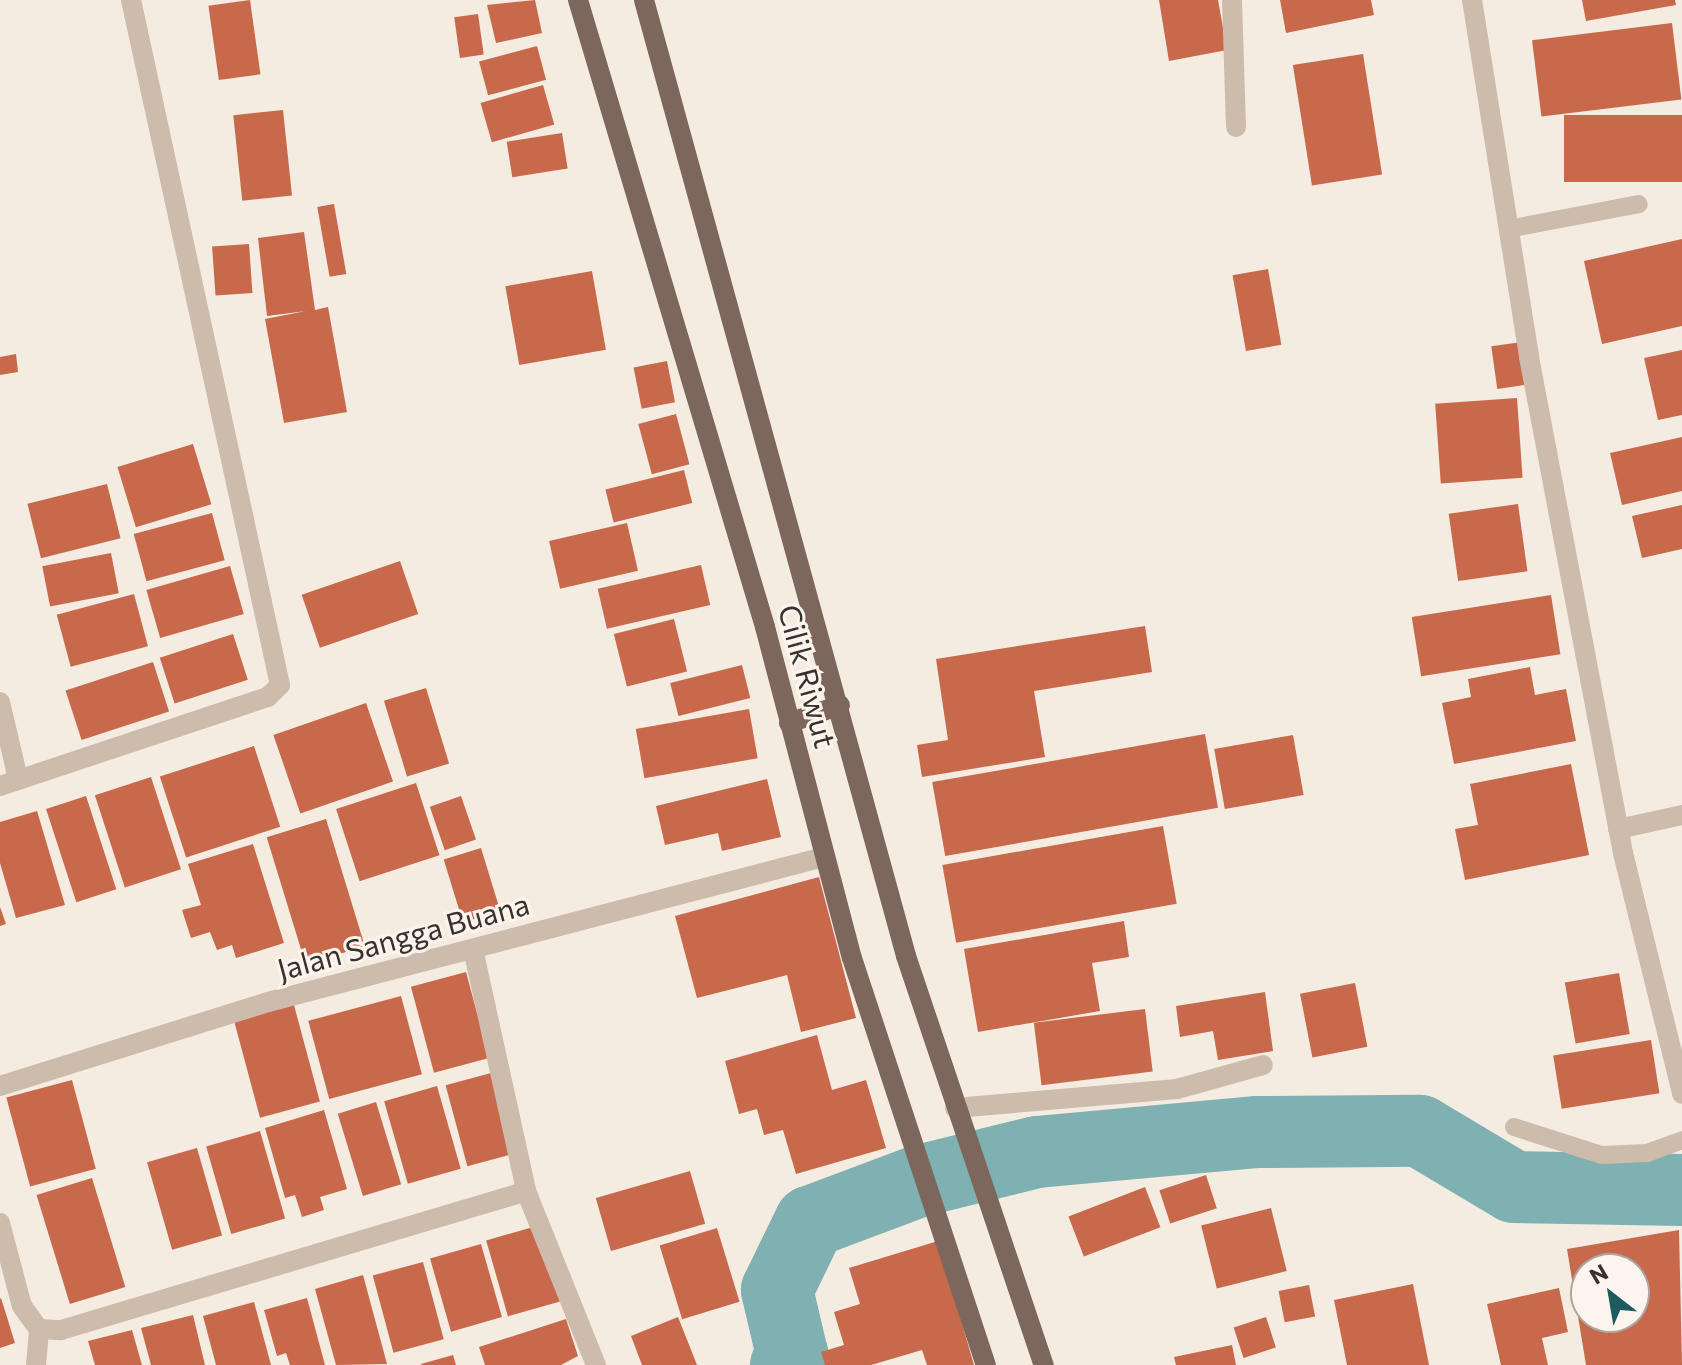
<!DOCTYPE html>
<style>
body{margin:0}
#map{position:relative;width:1682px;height:1365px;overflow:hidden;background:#f4ebe1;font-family:Commissioner,sans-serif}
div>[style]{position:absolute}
.river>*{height:72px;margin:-36px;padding:0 36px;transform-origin:36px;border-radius:36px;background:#7fb0b2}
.building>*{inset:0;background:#c8694b;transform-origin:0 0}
.lane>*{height:18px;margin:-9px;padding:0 9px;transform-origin:9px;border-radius:9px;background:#cdbbac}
.street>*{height:20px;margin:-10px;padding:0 10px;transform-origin:10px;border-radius:10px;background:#cdbbac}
.primary>*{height:20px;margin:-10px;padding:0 10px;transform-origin:10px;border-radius:10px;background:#7d675c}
span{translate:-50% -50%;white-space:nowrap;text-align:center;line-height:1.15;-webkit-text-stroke:6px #fbf5ee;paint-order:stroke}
.street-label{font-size:30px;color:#3b302b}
.north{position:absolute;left:1570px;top:1253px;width:80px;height:80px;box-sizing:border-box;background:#fbf5ee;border:2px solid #aea6a0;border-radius:50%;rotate:329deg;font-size:22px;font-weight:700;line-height:32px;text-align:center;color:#3b302b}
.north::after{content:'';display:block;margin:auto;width:28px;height:36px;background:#1f5a5e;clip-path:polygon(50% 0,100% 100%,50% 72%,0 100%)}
</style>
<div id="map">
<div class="river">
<i style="left:786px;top:1365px;width:13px;rotate:-61deg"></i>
<i style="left:792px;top:1354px;width:66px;rotate:-103.2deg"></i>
<i style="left:777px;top:1290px;width:76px;rotate:-64.1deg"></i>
<i style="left:810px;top:1222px;width:116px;rotate:-20.6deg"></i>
<i style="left:919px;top:1181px;width:122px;rotate:-13.8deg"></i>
<i style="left:1037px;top:1152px;width:222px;rotate:-5.2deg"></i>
<i style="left:1258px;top:1132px;width:162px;rotate:-0.4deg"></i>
<i style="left:1420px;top:1131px;width:109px;rotate:30.8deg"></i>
<i style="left:1514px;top:1187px;width:168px;rotate:1deg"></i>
</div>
<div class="building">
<i style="left:250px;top:0;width:75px;height:42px;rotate:82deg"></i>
<i style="clip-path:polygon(535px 0,542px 33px,496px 43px,487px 5px)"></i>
<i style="clip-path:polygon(1159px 0,1218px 0,1227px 50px,1169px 61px)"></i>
<i style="clip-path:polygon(1280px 0,1371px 0,1374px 15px,1286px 33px)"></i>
<i style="clip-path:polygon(1582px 0,1675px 0,1676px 5px,1586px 21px)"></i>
<i style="left:478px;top:14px;width:41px;height:24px;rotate:82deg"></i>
<i style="left:1672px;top:23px;width:77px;height:141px;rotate:83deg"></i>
<i style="left:537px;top:46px;width:35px;height:60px;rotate:75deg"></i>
<i style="left:1363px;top:54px;width:122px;height:71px;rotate:81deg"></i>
<i style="left:543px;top:85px;width:41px;height:65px;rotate:74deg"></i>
<i style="left:283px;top:110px;width:86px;height:50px;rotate:84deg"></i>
<i style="left:1682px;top:115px;width:67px;height:118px;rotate:90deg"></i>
<i style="left:562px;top:133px;width:36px;height:56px;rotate:81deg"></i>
<i style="left:334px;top:204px;width:71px;height:17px;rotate:80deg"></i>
<i style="clip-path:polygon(304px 232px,315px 310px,328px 307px,347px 412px,284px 423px,265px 319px,306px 311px,267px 316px,258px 238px)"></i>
<i style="clip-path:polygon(1682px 239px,1682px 326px,1602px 344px,1584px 261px)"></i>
<i style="left:249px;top:244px;width:49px;height:37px;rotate:86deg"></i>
<i style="left:1268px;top:269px;width:77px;height:36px;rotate:80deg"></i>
<i style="left:592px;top:271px;width:80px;height:88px;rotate:80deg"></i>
<i style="left:1522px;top:342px;width:43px;height:31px;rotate:82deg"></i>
<i style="clip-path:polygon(1682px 350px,1682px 415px,1658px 420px,1644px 358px)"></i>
<i style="clip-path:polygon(16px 354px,18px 372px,0 375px,0 357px)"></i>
<i style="left:667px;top:361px;width:42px;height:34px;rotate:79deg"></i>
<i style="left:1517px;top:398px;width:80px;height:82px;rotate:86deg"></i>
<i style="left:676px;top:414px;width:52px;height:39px;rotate:75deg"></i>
<i style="clip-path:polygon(1682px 437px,1682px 491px,1622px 505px,1610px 453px)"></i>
<i style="left:193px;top:444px;width:63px;height:79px;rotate:73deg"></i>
<i style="left:684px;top:470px;width:34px;height:81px;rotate:76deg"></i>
<i style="left:107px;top:484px;width:56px;height:82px;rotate:76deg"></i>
<i style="left:1518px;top:504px;width:68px;height:70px;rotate:82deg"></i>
<i style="clip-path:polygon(1682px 505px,1682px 549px,1642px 558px,1632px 516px)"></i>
<i style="left:212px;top:513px;width:49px;height:81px;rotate:75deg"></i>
<i style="left:627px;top:523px;width:49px;height:80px;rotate:77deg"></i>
<i style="left:111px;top:553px;width:41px;height:70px;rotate:79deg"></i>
<i style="left:400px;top:561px;width:56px;height:104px;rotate:71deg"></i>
<i style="left:701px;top:565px;width:41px;height:106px;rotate:77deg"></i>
<i style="left:230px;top:566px;width:50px;height:87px;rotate:74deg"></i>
<i style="left:134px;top:594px;width:54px;height:80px;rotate:75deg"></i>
<i style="left:1551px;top:595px;width:60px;height:141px;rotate:81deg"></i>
<i style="left:674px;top:619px;width:54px;height:62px;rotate:76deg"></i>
<i style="clip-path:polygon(1145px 626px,1152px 672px,1034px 691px,1045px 757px,922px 777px,917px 745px,948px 740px,936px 659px)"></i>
<i style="left:233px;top:634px;width:48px;height:77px;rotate:72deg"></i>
<i style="left:153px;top:662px;width:52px;height:92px;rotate:72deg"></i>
<i style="left:742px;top:665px;width:34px;height:74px;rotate:76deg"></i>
<i style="clip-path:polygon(1530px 667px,1535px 695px,1566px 689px,1576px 741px,1454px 764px,1442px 703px,1471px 697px,1468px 679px)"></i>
<i style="left:426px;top:688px;width:79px;height:44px;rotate:73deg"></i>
<i style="left:366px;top:703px;width:83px;height:98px;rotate:71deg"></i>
<i style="left:749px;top:709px;width:50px;height:115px;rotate:80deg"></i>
<i style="left:1205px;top:734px;width:75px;height:277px;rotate:80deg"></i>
<i style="left:1293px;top:735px;width:61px;height:80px;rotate:80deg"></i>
<i style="left:254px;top:746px;width:85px;height:99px;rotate:72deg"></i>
<i style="clip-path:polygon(1571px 764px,1589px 855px,1465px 880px,1455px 829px,1478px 825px,1470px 784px)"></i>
<i style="left:151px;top:777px;width:97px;height:59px;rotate:72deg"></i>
<i style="clip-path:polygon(767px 779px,781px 837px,722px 851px,718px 833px,665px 845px,656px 806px)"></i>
<i style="left:416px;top:783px;width:76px;height:84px;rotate:72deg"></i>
<i style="left:86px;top:796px;width:98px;height:42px;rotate:72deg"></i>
<i style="left:461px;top:796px;width:46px;height:33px;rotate:71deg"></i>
<i style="clip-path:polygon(37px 811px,65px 905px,16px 918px,0 863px,0 822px)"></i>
<i style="left:326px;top:819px;width:133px;height:62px;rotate:73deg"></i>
<i style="left:1163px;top:826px;width:79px;height:224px;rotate:80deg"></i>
<i style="clip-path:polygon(253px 844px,284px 943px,236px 958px,232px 945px,217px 950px,210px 932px,191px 938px,182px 910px,201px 905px,188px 864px)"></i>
<i style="left:481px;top:848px;width:66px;height:39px;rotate:73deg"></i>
<i style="clip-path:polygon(819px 877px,856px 1018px,801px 1032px,787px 975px,697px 998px,675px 916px)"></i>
<i style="clip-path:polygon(0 907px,6px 924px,0 926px)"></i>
<i style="clip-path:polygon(1124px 921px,1129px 957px,1092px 963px,1100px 1011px,978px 1032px,964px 949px)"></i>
<i style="left:466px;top:972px;width:89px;height:57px;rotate:75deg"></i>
<i style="left:1619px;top:973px;width:62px;height:55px;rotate:80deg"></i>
<i style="left:1355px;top:983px;width:65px;height:56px;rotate:79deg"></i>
<i style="clip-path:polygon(1265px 992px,1273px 1051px,1218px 1060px,1213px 1031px,1180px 1037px,1176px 1006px)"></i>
<i style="left:401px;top:996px;width:81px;height:96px;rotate:75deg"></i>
<i style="left:294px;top:1005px;width:100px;height:62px;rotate:75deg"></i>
<i style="left:1145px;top:1009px;width:63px;height:112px;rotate:83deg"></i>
<i style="clip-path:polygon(817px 1035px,832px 1090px,866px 1080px,886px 1148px,796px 1174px,783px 1130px,764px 1135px,757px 1109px,739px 1114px,725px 1061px)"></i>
<i style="left:1651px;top:1040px;width:54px;height:99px;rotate:81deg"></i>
<i style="left:491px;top:1073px;width:84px;height:47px;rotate:75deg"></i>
<i style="left:72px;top:1080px;width:92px;height:68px;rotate:75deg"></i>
<i style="left:437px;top:1086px;width:86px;height:55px;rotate:74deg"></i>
<i style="left:376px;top:1102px;width:86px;height:40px;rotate:73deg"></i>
<i style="clip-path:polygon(324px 1110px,347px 1189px,320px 1197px,324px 1210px,302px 1217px,295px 1195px,285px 1198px,265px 1128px)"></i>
<i style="left:260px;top:1131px;width:91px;height:56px;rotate:74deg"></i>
<i style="left:197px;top:1148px;width:91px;height:52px;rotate:74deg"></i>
<i style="left:690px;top:1171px;width:55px;height:98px;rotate:74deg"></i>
<i style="left:1206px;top:1175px;width:35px;height:49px;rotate:72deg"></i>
<i style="left:92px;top:1178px;width:114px;height:58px;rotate:73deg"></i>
<i style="left:1145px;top:1187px;width:43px;height:82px;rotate:69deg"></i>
<i style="left:1271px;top:1208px;width:65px;height:72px;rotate:76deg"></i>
<i style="left:540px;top:1225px;width:79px;height:56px;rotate:74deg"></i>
<i style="left:717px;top:1228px;width:77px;height:60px;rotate:73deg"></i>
<i style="clip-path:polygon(evenodd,1679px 1230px,1682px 1365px,1586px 1365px,1567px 1249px,1679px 1230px,1586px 1269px,1634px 1269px,1634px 1317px,1586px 1317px,1586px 1269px)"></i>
<i style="clip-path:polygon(938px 1241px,974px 1365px,927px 1365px,922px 1350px,871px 1365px,825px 1365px,821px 1352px,844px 1345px,834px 1312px,860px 1304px,849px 1268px)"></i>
<i style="left:481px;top:1244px;width:76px;height:53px;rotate:74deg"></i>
<i style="left:423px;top:1262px;width:80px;height:52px;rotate:75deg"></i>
<i style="clip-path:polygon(363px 1275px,387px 1364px,336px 1365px,315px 1289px)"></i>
<i style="clip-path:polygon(1413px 1284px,1429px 1365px,1347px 1365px,1334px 1300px)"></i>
<i style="left:1309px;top:1285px;width:32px;height:31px;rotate:79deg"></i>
<i style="clip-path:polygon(1559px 1288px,1568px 1332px,1542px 1338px,1548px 1365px,1501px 1365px,1487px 1304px)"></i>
<i style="clip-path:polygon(1px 1298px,15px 1343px,0 1348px,0 1299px)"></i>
<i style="clip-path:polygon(307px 1298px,325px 1365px,290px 1365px,286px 1353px,277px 1356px,264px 1310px)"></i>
<i style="clip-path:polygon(254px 1302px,271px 1365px,216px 1365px,203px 1316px)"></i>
<i style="clip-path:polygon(193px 1315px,205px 1365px,151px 1365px,141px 1328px)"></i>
<i style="clip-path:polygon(678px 1317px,697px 1365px,642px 1365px,631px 1336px)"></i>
<i style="left:1266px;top:1317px;width:32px;height:34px;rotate:72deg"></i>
<i style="clip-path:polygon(566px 1319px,578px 1356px,561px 1365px,485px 1365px,479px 1347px)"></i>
<i style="clip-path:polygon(132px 1330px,142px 1365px,95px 1365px,88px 1341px)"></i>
<i style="clip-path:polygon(1232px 1345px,1236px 1365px,1176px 1365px,1174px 1357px)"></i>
<i style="clip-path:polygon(453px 1355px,456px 1365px,421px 1365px,421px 1364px)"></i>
</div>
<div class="lane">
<i style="left:1508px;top:229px;width:133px;rotate:-10.8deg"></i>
<i style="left:1514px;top:1127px;width:92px;rotate:17.7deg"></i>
<i style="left:1602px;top:1155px;width:45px;rotate:-2.5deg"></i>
<i style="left:1647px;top:1153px;width:37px;rotate:-20deg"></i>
</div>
<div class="street">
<i style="left:1232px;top:0;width:127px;rotate:88.2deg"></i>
<i style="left:1472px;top:0;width:362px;rotate:80.9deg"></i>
<i style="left:1529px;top:357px;width:505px;rotate:79.27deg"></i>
<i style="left:1623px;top:853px;width:248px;rotate:76.2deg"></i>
<i style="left:0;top:702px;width:79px;rotate:76.8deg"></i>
<i style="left:0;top:786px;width:282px;rotate:-18.4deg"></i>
<i style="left:268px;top:697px;width:17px;rotate:-45deg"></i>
<i style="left:280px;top:685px;width:701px;rotate:-102.27deg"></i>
<i style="left:1618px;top:829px;width:66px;rotate:-12.3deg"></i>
<i style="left:473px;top:949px;width:248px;rotate:77.6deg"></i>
<i style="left:526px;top:1191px;width:188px;rotate:68.1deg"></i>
<i style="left:0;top:1086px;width:281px;rotate:-17.4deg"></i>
<i style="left:268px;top:1002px;width:575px;rotate:-14.62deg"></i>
<i style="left:955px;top:1108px;width:223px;rotate:-4.9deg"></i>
<i style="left:1177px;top:1089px;width:89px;rotate:-15.6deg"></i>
<i style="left:0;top:1223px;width:86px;rotate:75.2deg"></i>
<i style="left:22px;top:1306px;width:29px;rotate:54deg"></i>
<i style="left:39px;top:1329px;width:22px;rotate:3deg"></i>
<i style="left:61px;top:1330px;width:485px;rotate:-16.6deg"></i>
<i style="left:36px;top:1365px;width:36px;rotate:-85deg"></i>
</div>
<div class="primary">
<i style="left:578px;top:0;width:654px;rotate:73.39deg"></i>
<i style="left:765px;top:627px;width:342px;rotate:75.3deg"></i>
<i style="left:852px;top:958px;width:428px;rotate:71.8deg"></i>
<i style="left:644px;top:0;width:991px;rotate:74.67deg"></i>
<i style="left:906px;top:956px;width:432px;rotate:71.4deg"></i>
<i style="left:789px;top:723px;width:54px;rotate:-19.4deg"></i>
</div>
<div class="street-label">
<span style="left:808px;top:676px;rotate:75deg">Cilik Riwut</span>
<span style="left:403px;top:936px;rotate:-15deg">Jalan Sangga Buana</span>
</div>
<div class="north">N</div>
</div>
